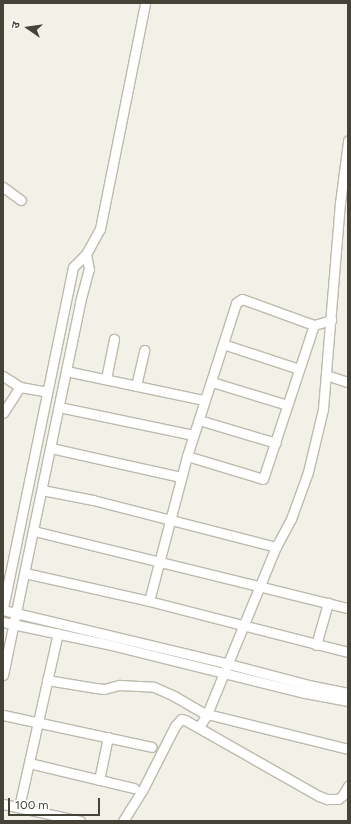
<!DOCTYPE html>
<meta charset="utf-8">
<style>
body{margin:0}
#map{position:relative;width:351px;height:824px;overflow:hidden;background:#f2f1e8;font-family:Figtree,"Noto Sans Devanagari",sans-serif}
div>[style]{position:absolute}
.roads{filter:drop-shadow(1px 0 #bdbaab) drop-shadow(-1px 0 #bdbaab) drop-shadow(0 1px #bdbaab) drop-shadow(0 -1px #bdbaab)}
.minor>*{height:9px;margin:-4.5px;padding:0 4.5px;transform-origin:4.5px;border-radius:4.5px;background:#fff}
span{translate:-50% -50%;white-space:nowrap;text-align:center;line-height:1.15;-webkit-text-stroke:4px #fff;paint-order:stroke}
.frame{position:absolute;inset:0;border:4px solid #454237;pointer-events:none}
.north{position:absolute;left:8px;top:8px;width:40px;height:40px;-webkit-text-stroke:3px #fff;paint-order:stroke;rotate:283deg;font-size:11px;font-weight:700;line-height:16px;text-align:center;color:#454237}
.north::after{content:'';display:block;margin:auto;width:14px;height:18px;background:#454237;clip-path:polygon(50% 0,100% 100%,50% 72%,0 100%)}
.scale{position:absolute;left:8px;top:798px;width:92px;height:18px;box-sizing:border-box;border:2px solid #454237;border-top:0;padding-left:5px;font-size:12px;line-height:14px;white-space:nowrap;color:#454237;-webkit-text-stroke:3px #fff;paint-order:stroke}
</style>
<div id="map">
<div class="roads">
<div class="minor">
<i style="left:3px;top:187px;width:22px;rotate:36deg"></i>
<i style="left:223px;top:344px;width:80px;rotate:18.2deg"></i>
<i style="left:66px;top:371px;width:141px;rotate:11.9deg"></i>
<i style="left:326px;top:375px;width:23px;rotate:18deg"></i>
<i style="left:3px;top:376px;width:20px;rotate:33deg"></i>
<i style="left:106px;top:379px;width:41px;rotate:-78.7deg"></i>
<i style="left:212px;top:382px;width:78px;rotate:17deg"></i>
<i style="left:136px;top:386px;width:37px;rotate:-77deg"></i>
<i style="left:59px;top:407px;width:137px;rotate:11.8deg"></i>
<i style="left:3px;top:413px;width:31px;rotate:-57deg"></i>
<i style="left:20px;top:387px;width:27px;rotate:10deg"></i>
<i style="left:199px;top:420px;width:80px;rotate:16.6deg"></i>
<i style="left:51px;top:448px;width:133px;rotate:12.6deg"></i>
<i style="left:187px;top:456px;width:79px;rotate:16.8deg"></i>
<i style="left:263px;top:479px;width:162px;rotate:-71.7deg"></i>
<i style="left:42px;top:490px;width:52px;rotate:11.1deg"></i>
<i style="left:93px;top:500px;width:189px;rotate:14.4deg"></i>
<i style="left:34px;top:531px;width:323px;rotate:13.8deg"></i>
<i style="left:25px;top:573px;width:127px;rotate:12.7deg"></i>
<i style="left:149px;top:601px;width:205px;rotate:14.4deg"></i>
<i style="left:149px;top:601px;width:150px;rotate:-75.3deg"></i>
<i style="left:187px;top:456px;width:161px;rotate:-72.2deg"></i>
<i style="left:236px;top:303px;width:7px;rotate:-34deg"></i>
<i style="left:242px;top:299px;width:77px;rotate:19.9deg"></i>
<i style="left:314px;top:325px;width:18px;rotate:-16deg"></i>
<i style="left:3px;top:608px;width:348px;rotate:-78.4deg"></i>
<i style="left:73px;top:267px;width:18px;rotate:-45deg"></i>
<i style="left:86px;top:254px;width:29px;rotate:-61deg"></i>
<i style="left:100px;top:229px;width:230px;rotate:-78.7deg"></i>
<i style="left:3px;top:610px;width:228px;rotate:13.4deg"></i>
<i style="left:225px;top:663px;width:86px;rotate:14.8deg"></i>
<i style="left:308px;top:685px;width:41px;rotate:11.3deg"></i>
<i style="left:3px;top:622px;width:110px;rotate:12deg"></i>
<i style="left:111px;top:645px;width:200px;rotate:13.9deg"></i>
<i style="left:305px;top:693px;width:44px;rotate:10.5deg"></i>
<i style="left:316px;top:645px;width:44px;rotate:-74.1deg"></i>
<i style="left:3px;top:675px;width:381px;rotate:-78.3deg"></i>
<i style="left:80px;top:302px;width:34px;rotate:-75deg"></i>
<i style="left:89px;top:269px;width:15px;rotate:-101deg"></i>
<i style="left:47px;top:680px;width:50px;rotate:9.3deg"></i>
<i style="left:96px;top:688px;width:8px;rotate:7deg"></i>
<i style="left:104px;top:689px;width:16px;rotate:-15deg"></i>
<i style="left:119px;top:685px;width:35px;rotate:3deg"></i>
<i style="left:154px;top:687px;width:22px;rotate:24deg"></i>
<i style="left:174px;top:696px;width:34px;rotate:30deg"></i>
<i style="left:203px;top:713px;width:149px;rotate:13.9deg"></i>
<i style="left:3px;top:715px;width:152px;rotate:12.1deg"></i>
<i style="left:199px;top:727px;width:15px;rotate:-58deg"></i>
<i style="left:207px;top:714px;width:181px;rotate:-67.6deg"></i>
<i style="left:276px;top:547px;width:32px;rotate:-62deg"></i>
<i style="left:291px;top:519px;width:50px;rotate:-70.1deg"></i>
<i style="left:308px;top:472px;width:65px;rotate:-76.6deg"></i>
<i style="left:323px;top:409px;width:207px;rotate:-85.3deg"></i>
<i style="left:340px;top:203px;width:63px;rotate:-82.6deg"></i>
<i style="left:29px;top:763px;width:108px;rotate:13.4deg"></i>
<i style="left:99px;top:780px;width:44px;rotate:-78.2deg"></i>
<i style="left:3px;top:804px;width:79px;rotate:12.4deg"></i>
<i style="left:19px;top:807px;width:178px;rotate:-77.4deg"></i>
<i style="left:123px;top:821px;width:36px;rotate:-58deg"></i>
<i style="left:142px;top:791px;width:73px;rotate:-63.1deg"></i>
<i style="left:175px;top:726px;width:9px;rotate:-49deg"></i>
<i style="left:181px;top:719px;width:4px;rotate:14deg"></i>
<i style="left:185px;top:720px;width:154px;rotate:29.6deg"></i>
<i style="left:319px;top:796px;width:9px;rotate:21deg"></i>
<i style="left:327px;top:799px;width:11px"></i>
<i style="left:338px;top:799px;width:5px;rotate:-37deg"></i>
<i style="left:342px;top:796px;width:12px;rotate:-59deg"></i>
</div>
</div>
<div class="frame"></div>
<div class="north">उ</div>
<div class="scale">100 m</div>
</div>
